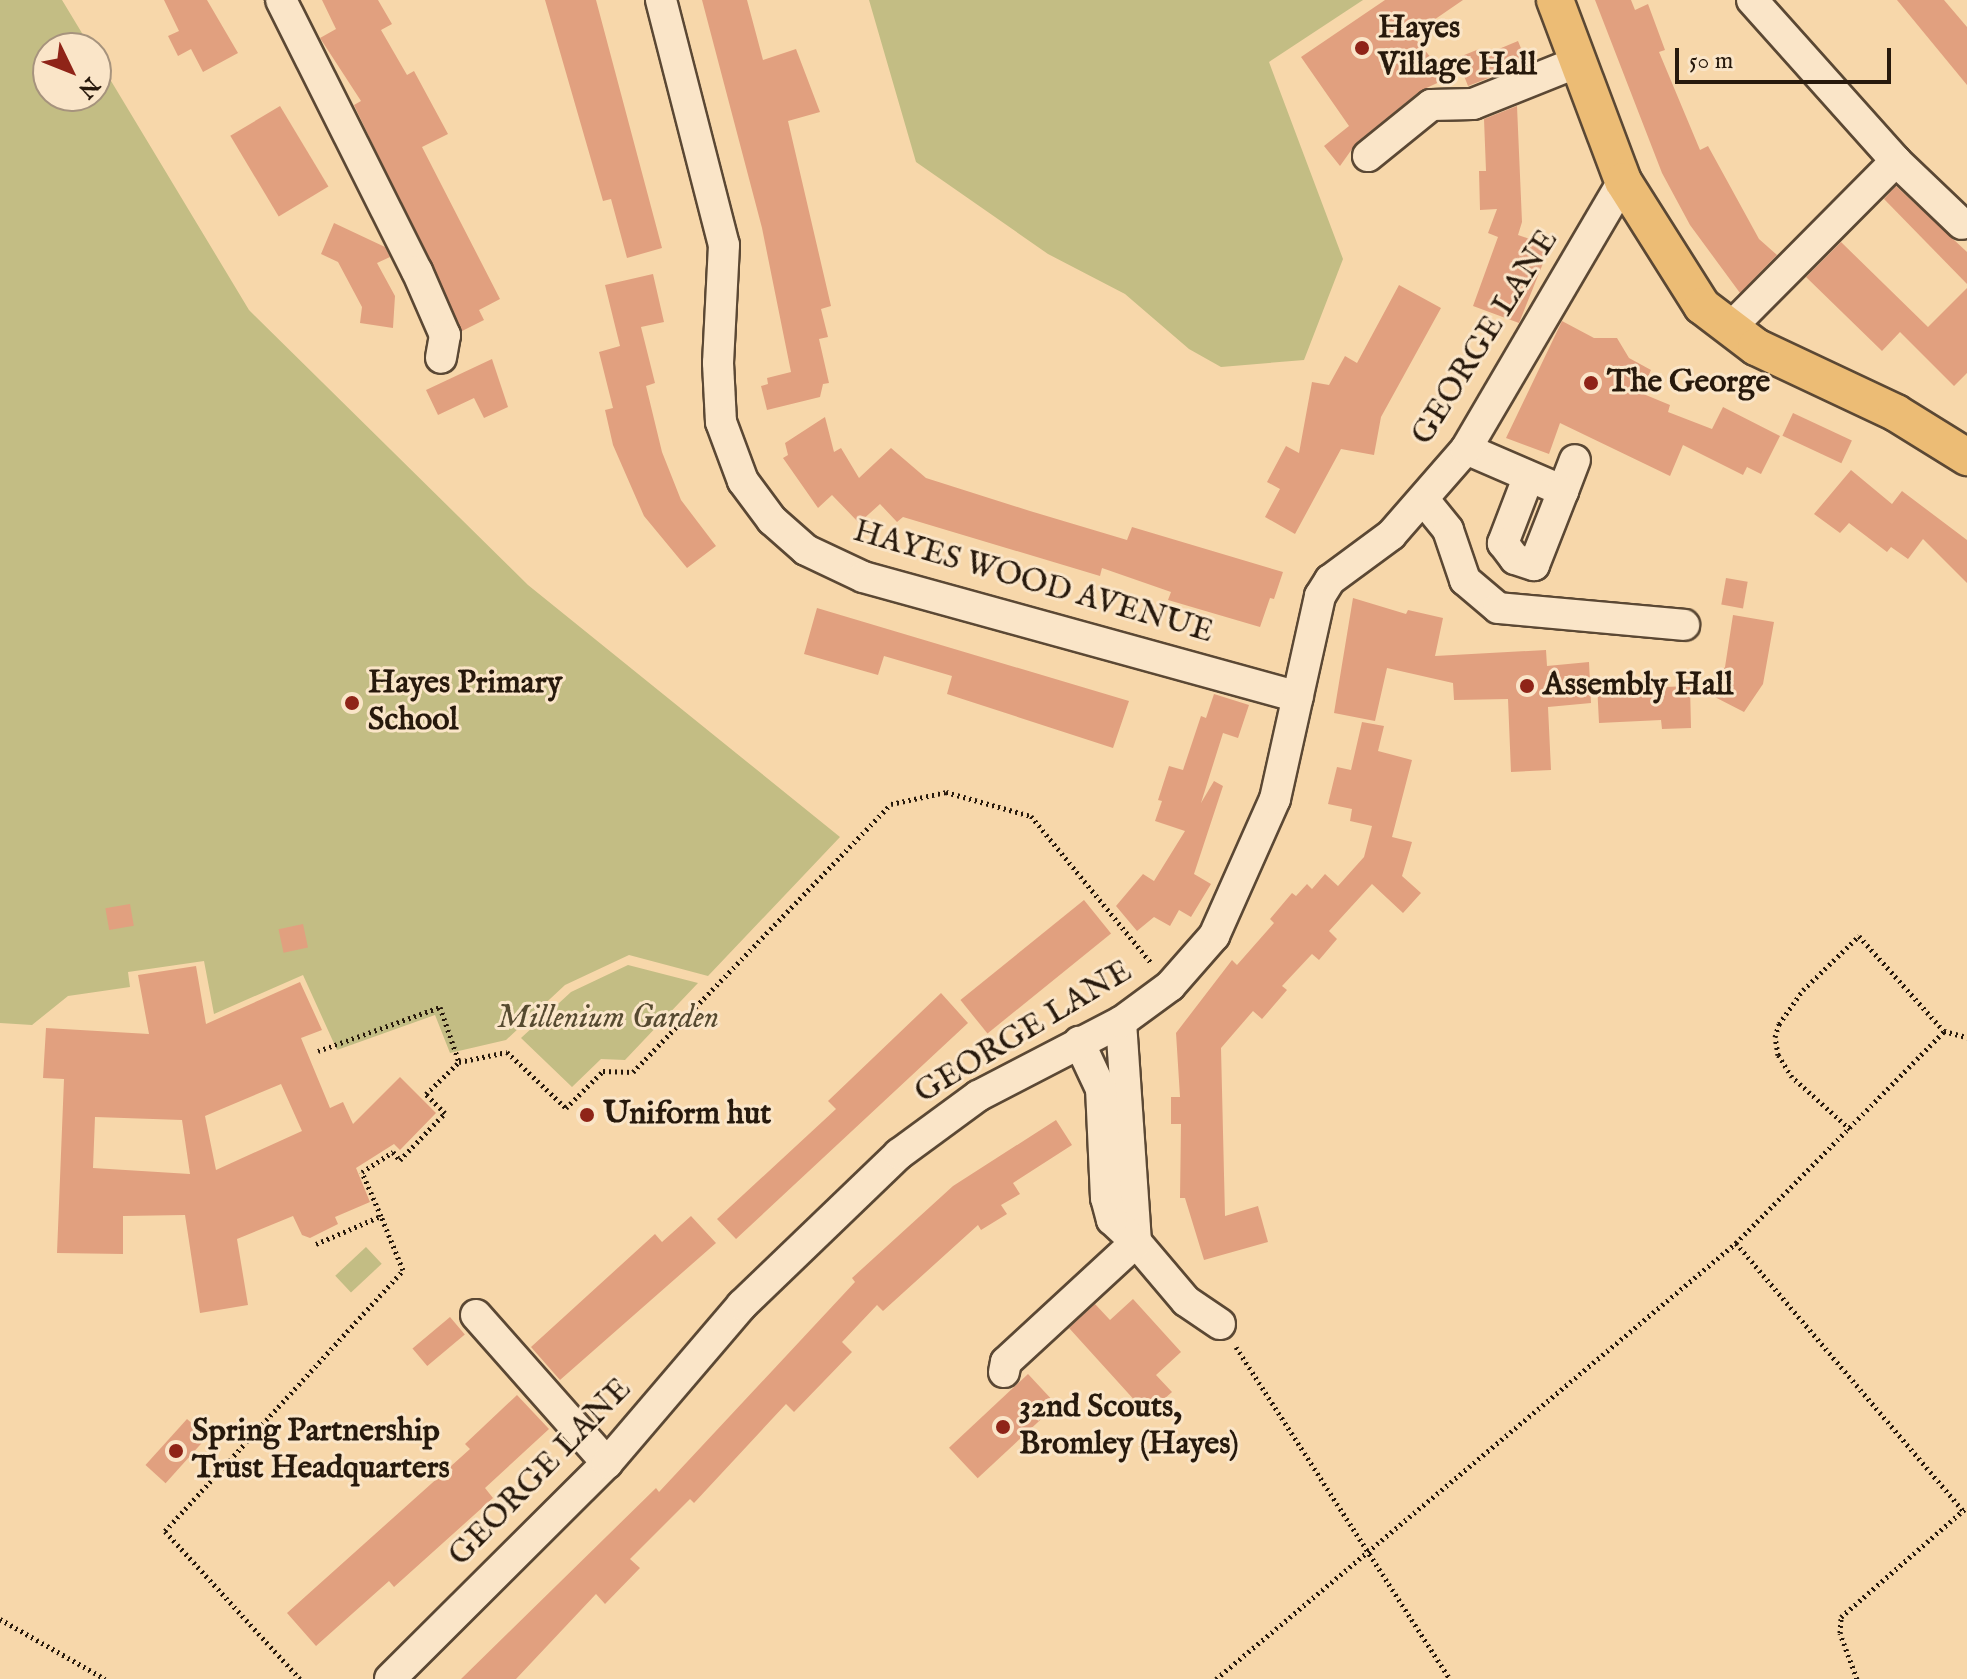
<!DOCTYPE html>
<style>
body{margin:0}
#map{position:relative;width:1967px;height:1679px;overflow:hidden;background:#f7d7aa;font-family:"IM FELL English",serif}
div>[style]{position:absolute}
.green>*{inset:0;background:#c3bd84;transform-origin:0 0}
.building>*{inset:0;background:#e1a07f;transform-origin:0 0}
.path>*{height:5px;margin-top:-2.5px;transform-origin:0;background:repeating-linear-gradient(90deg,#27190c 0 2px,transparent 0 6px)}
.roads{filter:drop-shadow(2px 0 #5b4834) drop-shadow(-2px 0 #5b4834) drop-shadow(0 2px #5b4834) drop-shadow(0 -2px #5b4834)}
.minor>*{height:30px;margin:-15px;padding:0 15px;transform-origin:15px;border-radius:15px;background:#fae5c8}
.major>*{height:36px;margin:-18px;padding:0 18px;transform-origin:18px;border-radius:18px;background:#ecbc75}
.dots>*{width:22px;height:22px;translate:-50% -50%;box-sizing:border-box;border:4px solid #fae5c8;border-radius:50%}
span{translate:-50% -50%;white-space:nowrap;text-align:center;line-height:1.15;-webkit-text-stroke:6px #fae5c8;paint-order:stroke}
.poi-label{font-size:32px;color:#27190c;font-weight:700}
.left{translate:0 -50%;text-align:left}
.street-label{font-size:32px;color:#27190c}
.park-label{font-size:32px;color:#564a30;font-style:italic}
.north{position:absolute;left:32px;top:32px;width:80px;height:80px;box-sizing:border-box;background:#fae5c8;border:2px solid #a6937d;border-radius:50%;rotate:133deg;font-size:22px;font-weight:700;line-height:32px;text-align:center;color:#27190c}
.north::after{content:'';display:block;margin:auto;width:28px;height:36px;background:#8f2418;clip-path:polygon(50% 0,100% 100%,50% 72%,0 100%)}
.scale{position:absolute;left:1675px;top:48px;width:216px;height:36px;box-sizing:border-box;border:4px solid #27190c;border-top:0;padding-left:10px;font-size:24px;line-height:28px;white-space:nowrap;color:#27190c;-webkit-text-stroke:6px #fae5c8;paint-order:stroke}
</style>
<div id="map">
<div class="green">
<i style="clip-path:polygon(0 0,62px 0,91px 48px,48px 48px,48px 96px,96px 96px,96px 56px,249px 310px,528px 585px,840px 837px,708px 976px,629px 955px,565px 985px,506px 1040px,450px 1053px,435px 1015px,337px 1050px,303px 975px,214px 1014px,204px 961px,128px 972px,130px 987px,68px 996px,32px 1025px,0 1023px)"></i>
<i style="clip-path:polygon(869px 0,1363px 0,1269px 62px,1343px 259px,1304px 360px,1221px 367px,1189px 349px,1125px 294px,1048px 254px,916px 162px)"></i>
<i style="clip-path:polygon(628px 965px,698px 983px,625px 1060px,601px 1059px,572px 1087px,521px 1038px,571px 992px)"></i>
<i style="left:366px;top:1247px;width:23px;height:42px;rotate:47deg"></i>
</div>
<div class="building">
<i style="clip-path:polygon(164px 0,207px 0,238px 53px,203px 72px,191px 49px,178px 56px,168px 36px,179px 31px)"></i>
<i style="clip-path:polygon(322px 0,378px 0,392px 24px,381px 30px,407px 75px,414px 71px,448px 134px,422px 147px,500px 299px,479px 310px,484px 320px,462px 331px,354px 105px,361px 101px,320px 38px,336px 29px)"></i>
<i style="clip-path:polygon(545px 0,596px 0,662px 248px,627px 258px,611px 199px,603px 201px)"></i>
<i style="clip-path:polygon(702px 0,747px 0,763px 60px,796px 49px,820px 112px,788px 121px,831px 306px,821px 309px,828px 337px,819px 339px,829px 383px,823px 384px,820px 397px,767px 410px,761px 386px,768px 384px,767px 378px,791px 372px,762px 228px)"></i>
<i style="clip-path:polygon(1385px 0,1463px 0,1412px 35px,1448px 78px,1420px 91px,1357px 142px,1340px 166px,1324px 146px,1349px 126px,1301px 57px)"></i>
<i style="clip-path:polygon(1595px 0,1631px 0,1635px 10px,1648px 4px,1665px 50px,1659px 52px,1700px 150px,1708px 146px,1759px 239px,1777px 255px,1740px 293px,1690px 225px,1662px 173px)"></i>
<i style="clip-path:polygon(1897px 0,1944px 0,1967px 27px,1967px 85px)"></i>
<i style="clip-path:polygon(1518px 41px,1527px 63px,1468px 86px,1457px 58px,1479px 49px,1482px 56px)"></i>
<i style="left:280px;top:106px;width:94px;height:58px;rotate:59deg"></i>
<i style="clip-path:polygon(1517px 106px,1522px 222px,1518px 235px,1550px 246px,1519px 323px,1473px 306px,1498px 237px,1488px 233px,1497px 209px,1480px 210px,1479px 171px,1486px 171px,1484px 119px)"></i>
<i style="clip-path:polygon(1896px 186px,1967px 252px,1967px 284px,1884px 199px)"></i>
<i style="clip-path:polygon(334px 223px,385px 247px,390px 257px,377px 263px,395px 296px,393px 328px,360px 323px,362px 307px,338px 262px,321px 254px)"></i>
<i style="clip-path:polygon(1841px 242px,1928px 327px,1967px 288px,1967px 373px,1954px 386px,1900px 332px,1882px 351px,1806px 277px)"></i>
<i style="clip-path:polygon(653px 274px,664px 322px,641px 327px,655px 383px,646px 386px,662px 452px,681px 500px,716px 546px,687px 568px,644px 516px,613px 445px,605px 410px,613px 408px,599px 352px,620px 346px,605px 285px)"></i>
<i style="clip-path:polygon(1399px 285px,1441px 308px,1381px 417px,1374px 455px,1341px 449px,1295px 534px,1265px 517px,1280px 489px,1267px 482px,1286px 446px,1299px 453px,1312px 382px,1329px 385px,1345px 356px,1357px 363px)"></i>
<i style="clip-path:polygon(1562px 321px,1594px 338px,1617px 338px,1629px 358px,1651px 370px,1641px 393px,1670px 405px,1668px 412px,1712px 429px,1723px 407px,1780px 436px,1761px 474px,1747px 467px,1743px 475px,1683px 445px,1670px 476px,1560px 423px,1549px 454px,1506px 438px)"></i>
<i style="clip-path:polygon(492px 359px,508px 407px,484px 418px,474px 398px,438px 415px,426px 390px)"></i>
<i style="left:1793px;top:413px;width:65px;height:25px;rotate:25deg"></i>
<i style="clip-path:polygon(825px 417px,834px 452px,841px 448px,859px 478px,891px 448px,926px 478px,1030px 511px,1127px 540px,1132px 527px,1283px 572px,1274px 599px,1270px 598px,1260px 627px,1168px 600px,1171px 592px,1102px 568px,1100px 576px,903px 517px,897px 522px,880px 504px,859px 523px,832px 495px,818px 508px,783px 458px,788px 455px,785px 443px)"></i>
<i style="clip-path:polygon(1851px 470px,1892px 504px,1902px 491px,1967px 540px,1967px 583px,1923px 539px,1908px 559px,1891px 547px,1887px 552px,1849px 523px,1840px 533px,1814px 514px)"></i>
<i style="left:1726px;top:578px;width:22px;height:27px;rotate:10deg"></i>
<i style="clip-path:polygon(1353px 598px,1406px 614px,1408px 610px,1443px 618px,1435px 656px,1546px 650px,1547px 666px,1589px 662px,1591px 703px,1548px 707px,1551px 770px,1511px 772px,1508px 699px,1454px 700px,1453px 683px,1387px 668px,1375px 721px,1334px 713px)"></i>
<i style="clip-path:polygon(817px 608px,1129px 701px,1113px 748px,947px 694px,952px 676px,884px 656px,878px 675px,804px 654px)"></i>
<i style="clip-path:polygon(1733px 615px,1774px 622px,1763px 684px,1744px 712px,1707px 693px,1725px 667px)"></i>
<i style="clip-path:polygon(1639px 682px,1639px 688px,1690px 686px,1691px 728px,1662px 729px,1661px 720px,1599px 723px,1597px 684px)"></i>
<i style="clip-path:polygon(1214px 694px,1249px 705px,1238px 738px,1223px 733px,1201px 803px,1214px 781px,1223px 786px,1194px 874px,1211px 884px,1191px 917px,1179px 910px,1170px 926px,1154px 917px,1137px 931px,1116px 906px,1143px 874px,1154px 881px,1185px 831px,1155px 821px,1162px 801px,1158px 800px,1169px 766px,1183px 770px,1201px 716px,1206px 718px)"></i>
<i style="clip-path:polygon(1362px 722px,1384px 726px,1378px 751px,1412px 760px,1392px 837px,1412px 842px,1402px 876px,1421px 893px,1403px 913px,1372px 884px,1329px 931px,1337px 939px,1319px 960px,1312px 954px,1282px 986px,1287px 990px,1262px 1019px,1253px 1011px,1221px 1048px,1225px 1216px,1258px 1206px,1268px 1242px,1204px 1260px,1185px 1198px,1180px 1198px,1181px 1124px,1171px 1124px,1171px 1097px,1180px 1097px,1176px 1033px,1232px 960px,1237px 965px,1274px 923px,1270px 919px,1292px 893px,1296px 896px,1307px 884px,1312px 889px,1325px 874px,1338px 886px,1364px 857px,1372px 826px,1350px 821px,1352px 809px,1328px 804px,1337px 767px,1351px 770px)"></i>
<i style="left:1084px;top:900px;width:43px;height:159px;rotate:51deg"></i>
<i style="left:130px;top:904px;width:22px;height:25px;rotate:80deg"></i>
<i style="left:303px;top:924px;width:24px;height:25px;rotate:78deg"></i>
<i style="clip-path:polygon(evenodd,196px 966px,206px 1024px,300px 982px,322px 1030px,301px 1038px,330px 1108px,343px 1102px,353px 1124px,400px 1077px,436px 1113px,400px 1150px,394px 1144px,356px 1168px,370px 1202px,335px 1217px,338px 1224px,310px 1238px,302px 1235px,293px 1216px,237px 1239px,248px 1305px,200px 1313px,185px 1215px,123px 1216px,123px 1254px,57px 1253px,64px 1079px,43px 1078px,46px 1028px,149px 1034px,138px 975px,196px 966px,281px 1084px,302px 1131px,216px 1170px,205px 1116px,281px 1084px,196px 966px,95px 1117px,182px 1120px,190px 1174px,93px 1168px,95px 1117px)"></i>
<i style="clip-path:polygon(941px 993px,968px 1023px,736px 1239px,717px 1219px,836px 1109px,828px 1101px)"></i>
<i style="clip-path:polygon(1056px 1120px,1072px 1145px,1013px 1183px,1020px 1194px,1001px 1205px,1007px 1214px,981px 1230px,978px 1225px,883px 1311px,877px 1305px,842px 1342px,852px 1352px,794px 1412px,786px 1404px,694px 1503px,690px 1499px,630px 1559px,640px 1568px,605px 1604px,596px 1594px,516px 1679px,461px 1679px,656px 1488px,659px 1492px,855px 1282px,852px 1278px,953px 1186px)"></i>
<i style="clip-path:polygon(691px 1216px,716px 1243px,560px 1380px,531px 1347px,655px 1234px,662px 1242px)"></i>
<i style="clip-path:polygon(1133px 1299px,1181px 1352px,1156px 1375px,1172px 1392px,1147px 1414px,1069px 1328px,1095px 1304px,1110px 1320px)"></i>
<i style="left:450px;top:1317px;width:23px;height:49px;rotate:50deg"></i>
<i style="left:1028px;top:1374px;width:42px;height:108px;rotate:47deg"></i>
<i style="clip-path:polygon(517px 1395px,549px 1429px,485px 1488px,493px 1498px,394px 1587px,389px 1581px,316px 1646px,287px 1613px,470px 1449px,465px 1444px)"></i>
<i style="left:187px;top:1419px;width:27px;height:62px;rotate:42deg"></i>
</div>
<div class="path">
<i style="left:318px;top:1051px;width:130px;rotate:-19.8deg"></i>
<i style="left:440px;top:1007px;width:58px;rotate:70.9deg"></i>
<i style="left:1850px;top:1129px;width:78px;rotate:-138.1deg"></i>
<i style="left:1792px;top:1077px;width:26px;rotate:-122deg"></i>
<i style="left:1778px;top:1055px;width:18px;rotate:-99deg"></i>
<i style="left:1775px;top:1037px;width:14px;rotate:-73deg"></i>
<i style="left:1779px;top:1024px;width:42px;rotate:-54.8deg"></i>
<i style="left:1803px;top:990px;width:78px;rotate:-44deg"></i>
<i style="left:1859px;top:936px;width:127px;rotate:48.2deg"></i>
<i style="left:1736px;top:1243px;width:351px;rotate:49.7deg"></i>
<i style="left:316px;top:1244px;width:71px;rotate:-23.3deg"></i>
<i style="left:381px;top:1216px;width:48px;rotate:-113.4deg"></i>
<i style="left:362px;top:1172px;width:37px;rotate:-33deg"></i>
<i style="left:393px;top:1152px;width:11px;rotate:49deg"></i>
<i style="left:400px;top:1160px;width:65px;rotate:-46.2deg"></i>
<i style="left:445px;top:1113px;width:27px;rotate:-135deg"></i>
<i style="left:426px;top:1094px;width:46px;rotate:-44.1deg"></i>
<i style="left:459px;top:1062px;width:49px;rotate:-11.8deg"></i>
<i style="left:507px;top:1052px;width:81px;rotate:43.5deg"></i>
<i style="left:566px;top:1108px;width:52px;rotate:-45deg"></i>
<i style="left:603px;top:1071px;width:30px;rotate:2deg"></i>
<i style="left:633px;top:1072px;width:372px;rotate:-46.1deg"></i>
<i style="left:891px;top:804px;width:56px;rotate:-12.3deg"></i>
<i style="left:946px;top:792px;width:88px;rotate:15.8deg"></i>
<i style="left:1031px;top:816px;width:191px;rotate:50.7deg"></i>
<i style="left:1236px;top:1347px;width:395px;rotate:57.2deg"></i>
<i style="left:0;top:1619px;width:121px;rotate:29.7deg"></i>
<i style="left:300px;top:1679px;width:200px;rotate:-132.4deg"></i>
<i style="left:165px;top:1531px;width:353px;rotate:-47.6deg"></i>
<i style="left:403px;top:1270px;width:58px;rotate:-112.2deg"></i>
<i style="left:1216px;top:1679px;width:679px;rotate:-39.98deg"></i>
<i style="left:1736px;top:1243px;width:297px;rotate:-45.5deg"></i>
<i style="left:1944px;top:1031px;width:24px;rotate:15deg"></i>
<i style="left:1857px;top:1679px;width:49px;rotate:-110.3deg"></i>
<i style="left:1840px;top:1633px;width:16px;rotate:-86deg"></i>
<i style="left:1841px;top:1617px;width:167px;rotate:-41.1deg"></i>
</div>
<div class="roads">
<div class="minor">
<i style="left:281px;top:0;width:303px;rotate:63.4deg"></i>
<i style="left:417px;top:271px;width:70px;rotate:66.4deg"></i>
<i style="left:445px;top:335px;width:23px;rotate:100deg"></i>
<i style="left:661px;top:0;width:253px;rotate:75.6deg"></i>
<i style="left:724px;top:245px;width:118px;rotate:92.9deg"></i>
<i style="left:718px;top:363px;width:59px;rotate:87.1deg"></i>
<i style="left:721px;top:422px;width:63px;rotate:69.6deg"></i>
<i style="left:743px;top:481px;width:49px;rotate:53.4deg"></i>
<i style="left:772px;top:520px;width:45px;rotate:41.4deg"></i>
<i style="left:806px;top:550px;width:63px;rotate:25.3deg"></i>
<i style="left:863px;top:577px;width:451px;rotate:15.4deg"></i>
<i style="left:1368px;top:156px;width:81px;rotate:-39deg"></i>
<i style="left:1431px;top:105px;width:42px;rotate:-1.4deg"></i>
<i style="left:1473px;top:104px;width:113px;rotate:-21.8deg"></i>
<i style="left:1896px;top:161px;width:91px;rotate:43.7deg"></i>
<i style="left:1729px;top:329px;width:237px;rotate:-45.2deg"></i>
<i style="left:1896px;top:161px;width:216px;rotate:-131.8deg"></i>
<i style="left:1466px;top:449px;width:106px;rotate:23.4deg"></i>
<i style="left:1563px;top:491px;width:33px;rotate:-69deg"></i>
<i style="left:1528px;top:478px;width:70px;rotate:111deg"></i>
<i style="left:1503px;top:543px;width:20px;rotate:53deg"></i>
<i style="left:1515px;top:559px;width:20px;rotate:18deg"></i>
<i style="left:1534px;top:565px;width:79px;rotate:-68.6deg"></i>
<i style="left:1424px;top:500px;width:38px;rotate:51deg"></i>
<i style="left:1448px;top:530px;width:53px;rotate:71.2deg"></i>
<i style="left:1465px;top:580px;width:43px;rotate:40.3deg"></i>
<i style="left:1498px;top:608px;width:187px;rotate:5.2deg"></i>
<i style="left:1121px;top:1022px;width:221px;rotate:86.1deg"></i>
<i style="left:1136px;top:1242px;width:77px;rotate:49.7deg"></i>
<i style="left:1186px;top:1301px;width:41px;rotate:34.1deg"></i>
<i style="left:476px;top:1315px;width:198px;rotate:48.5deg"></i>
<i style="left:1004px;top:1372px;width:10px;rotate:-79deg"></i>
<i style="left:1006px;top:1362px;width:177px;rotate:-42.7deg"></i>
<i style="left:1136px;top:1242px;width:33px;rotate:-137deg"></i>
<i style="left:1112px;top:1220px;width:23px;rotate:-105deg"></i>
<i style="left:1106px;top:1198px;width:109px;rotate:-92.6deg"></i>
<i style="left:1101px;top:1089px;width:52px;rotate:-115.1deg"></i>
<i style="left:390px;top:1679px;width:306px;rotate:-44.9deg"></i>
<i style="left:607px;top:1463px;width:208px;rotate:-49.5deg"></i>
<i style="left:742px;top:1305px;width:218px;rotate:-43.9deg"></i>
<i style="left:899px;top:1154px;width:98px;rotate:-36.3deg"></i>
<i style="left:978px;top:1096px;width:161px;rotate:-27.4deg"></i>
<i style="left:1121px;top:1022px;width:61px;rotate:-36.3deg"></i>
<i style="left:1170px;top:986px;width:67px;rotate:-48.7deg"></i>
<i style="left:1214px;top:936px;width:150px;rotate:-66deg"></i>
<i style="left:1275px;top:799px;width:208px;rotate:-77.5deg"></i>
<i style="left:1320px;top:596px;width:19px;rotate:-58deg"></i>
<i style="left:1330px;top:580px;width:76px;rotate:-36.4deg"></i>
<i style="left:1391px;top:535px;width:114px;rotate:-48.9deg"></i>
<i style="left:1466px;top:449px;width:311px;rotate:-59.6deg"></i>
</div>
<div class="major">
<i style="left:1555px;top:0;width:193px;rotate:69.4deg"></i>
<i style="left:1623px;top:181px;width:148px;rotate:57.7deg"></i>
<i style="left:1702px;top:306px;width:68px;rotate:37.2deg"></i>
<i style="left:1756px;top:347px;width:155px;rotate:25.2deg"></i>
<i style="left:1896px;top:413px;width:84px;rotate:31.8deg"></i>
</div>
</div>
<div class="dots">
<i style="left:1362px;top:48px;background:#8f2418"></i>
<i style="left:1591px;top:383px;background:#8f2418"></i>
<i style="left:1527px;top:686px;background:#8f2418"></i>
<i style="left:352px;top:703px;background:#8f2418"></i>
<i style="left:587px;top:1115px;background:#8f2418"></i>
<i style="left:1003px;top:1427px;background:#8f2418"></i>
<i style="left:176px;top:1451px;background:#8f2418"></i>
</div>
<div class="poi-label">
<span class="left" style="left:1378px;top:48px">Hayes<br>Village Hall</span>
<span class="left" style="left:1607px;top:383px">The George</span>
<span class="left" style="left:368px;top:703px">Hayes Primary<br>School</span>
<span class="left" style="left:1543px;top:686px">Assembly Hall</span>
<span class="left" style="left:603px;top:1115px">Uniform hut</span>
<span class="left" style="left:1019px;top:1427px">32nd Scouts,<br>Bromley (Hayes)</span>
<span class="left" style="left:192px;top:1451px">Spring Partnership<br>Trust Headquarters</span>
</div>
<div class="street-label">
<span style="left:1486px;top:338px;rotate:-58deg">GEORGE LANE</span>
<span style="left:1033px;top:583px;rotate:16deg">HAYES WOOD AVENUE</span>
<span style="left:1024px;top:1033px;rotate:-31deg">GEORGE LANE</span>
<span style="left:541px;top:1473px;rotate:-46deg">GEORGE LANE</span>
</div>
<div class="park-label">
<span style="left:608px;top:1019px">Millenium Garden</span>
</div>
<div class="north">N</div>
<div class="scale">50 m</div>
</div>
